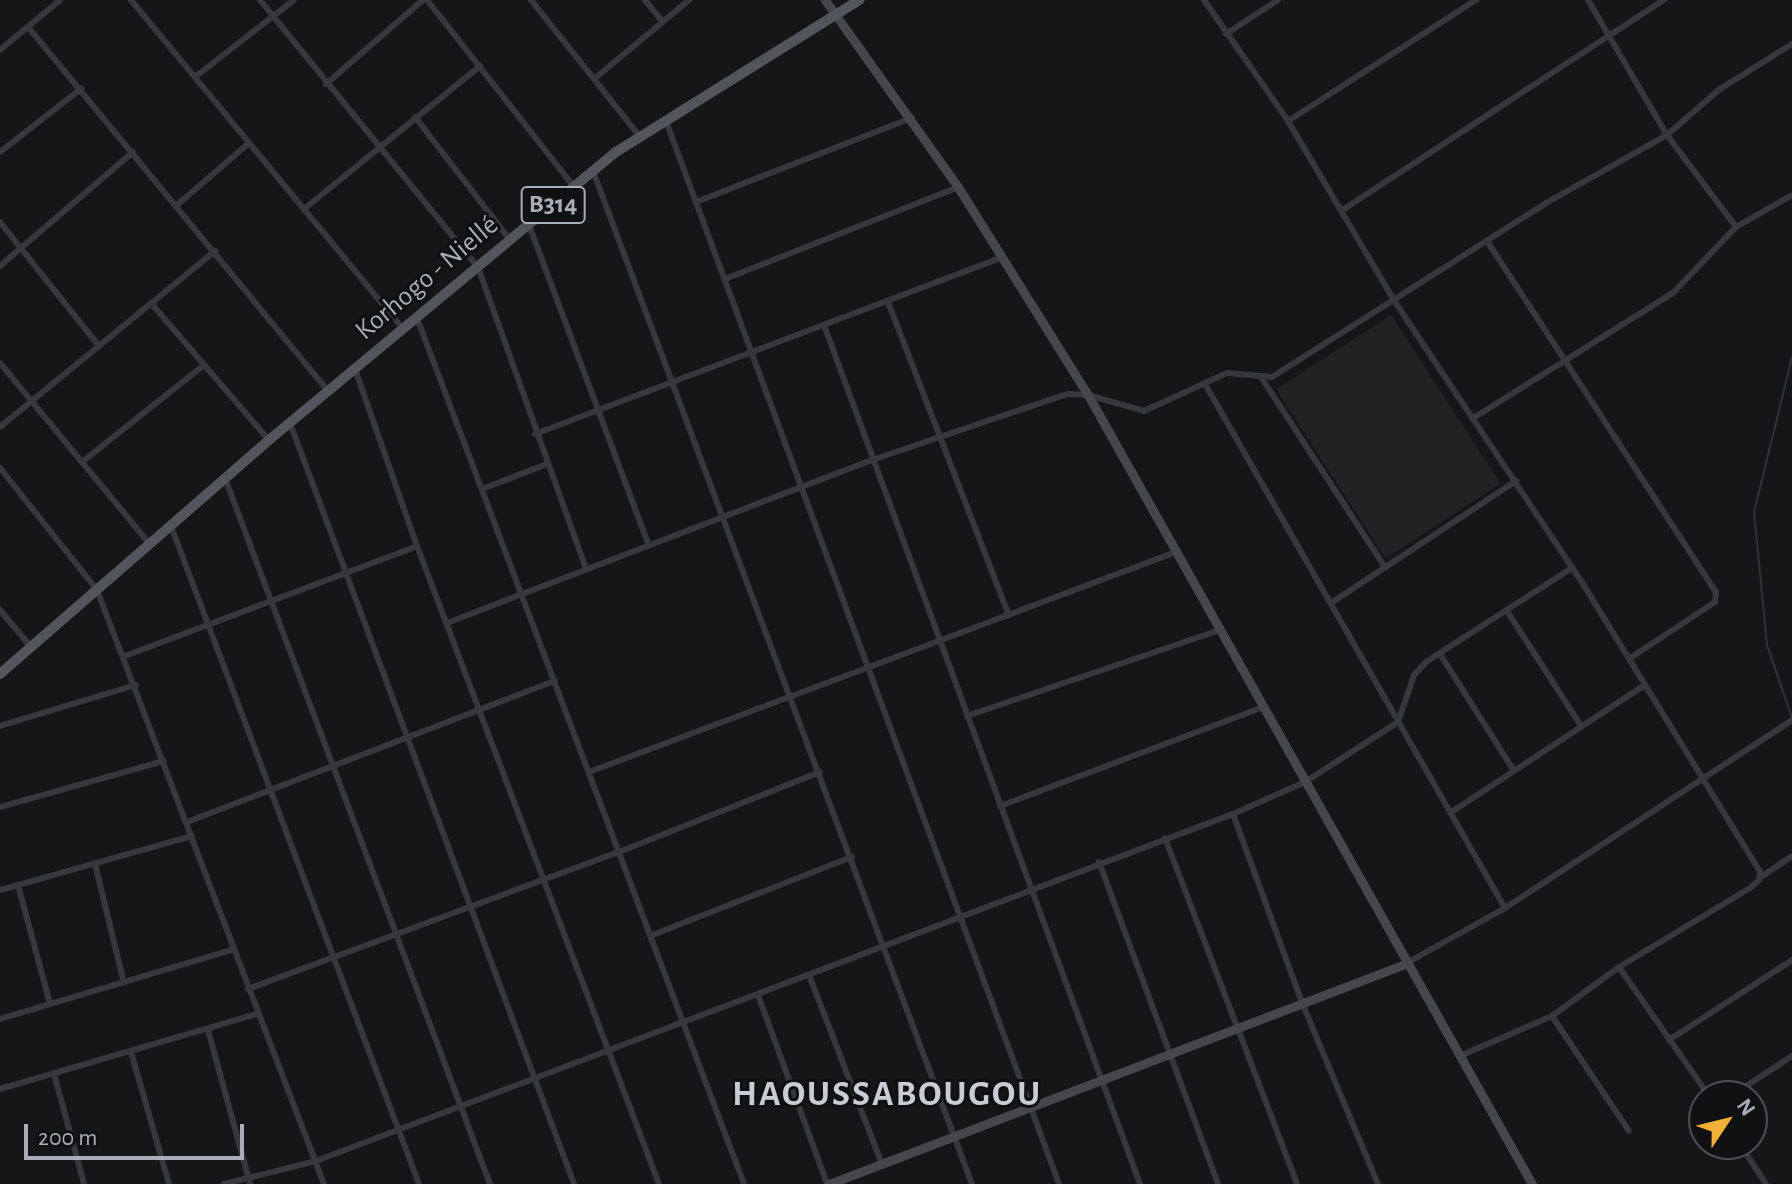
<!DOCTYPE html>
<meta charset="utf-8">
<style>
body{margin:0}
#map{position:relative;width:1792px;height:1184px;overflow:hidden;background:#161618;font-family:"Alegreya Sans",sans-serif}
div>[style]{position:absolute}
.built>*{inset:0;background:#222225;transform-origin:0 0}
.stream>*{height:2px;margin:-1px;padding:0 1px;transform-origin:1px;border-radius:1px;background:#2c353c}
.street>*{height:6px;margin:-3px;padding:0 3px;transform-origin:3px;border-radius:3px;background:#37383d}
.secondary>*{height:9px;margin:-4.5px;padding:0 4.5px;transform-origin:4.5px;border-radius:4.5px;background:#45474d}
.primary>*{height:10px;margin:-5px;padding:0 5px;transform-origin:5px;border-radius:5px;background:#53555c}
span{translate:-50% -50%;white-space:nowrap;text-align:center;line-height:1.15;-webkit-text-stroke:6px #111113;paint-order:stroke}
.shield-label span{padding:2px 6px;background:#111113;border:2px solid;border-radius:6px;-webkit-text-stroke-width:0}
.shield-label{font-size:26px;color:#a8adb8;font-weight:700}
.street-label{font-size:28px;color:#a8adb8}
.district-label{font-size:36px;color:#c9ccd4;font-weight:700;letter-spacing:2px}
.north{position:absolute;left:1688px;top:1080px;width:80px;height:80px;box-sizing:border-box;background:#111113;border:2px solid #4d4f55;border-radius:50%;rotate:55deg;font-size:22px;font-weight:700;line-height:32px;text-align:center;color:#a8adb8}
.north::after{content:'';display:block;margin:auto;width:28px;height:36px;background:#f2b134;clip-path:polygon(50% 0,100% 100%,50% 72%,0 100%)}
.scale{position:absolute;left:24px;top:1124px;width:220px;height:36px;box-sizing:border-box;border:4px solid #a8adb8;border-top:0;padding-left:10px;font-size:24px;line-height:28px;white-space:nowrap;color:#a8adb8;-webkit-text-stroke:6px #111113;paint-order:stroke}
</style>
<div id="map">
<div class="built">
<i style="left:1391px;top:315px;width:201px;height:137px;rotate:57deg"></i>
</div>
<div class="stream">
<i style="left:1792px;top:718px;width:77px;rotate:-108.9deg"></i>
<i style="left:1767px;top:645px;width:134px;rotate:-95.6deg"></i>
<i style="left:1754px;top:512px;width:160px;rotate:-76.2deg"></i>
</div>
<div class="street">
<i style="left:131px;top:0;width:427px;rotate:50.4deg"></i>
<i style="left:260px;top:0;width:345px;rotate:50.8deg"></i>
<i style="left:478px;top:267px;width:320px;rotate:70.3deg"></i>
<i style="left:427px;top:0;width:238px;rotate:51.8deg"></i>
<i style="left:531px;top:0;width:175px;rotate:51.5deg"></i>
<i style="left:645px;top:0;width:28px;rotate:51deg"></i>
<i style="left:1204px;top:0;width:147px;rotate:55.2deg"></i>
<i style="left:1288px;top:121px;width:210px;rotate:59.4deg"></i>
<i style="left:1395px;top:302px;width:339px;rotate:56.3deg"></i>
<i style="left:1583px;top:584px;width:338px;rotate:58.4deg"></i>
<i style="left:1760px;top:872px;width:8px;rotate:97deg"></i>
<i style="left:1759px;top:880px;width:12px;rotate:138deg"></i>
<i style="left:1750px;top:888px;width:153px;rotate:148.9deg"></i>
<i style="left:1619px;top:967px;width:83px;rotate:143.8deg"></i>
<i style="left:1552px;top:1016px;width:100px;rotate:156.5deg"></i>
<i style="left:1588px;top:0;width:156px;rotate:59.7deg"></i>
<i style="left:1667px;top:135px;width:115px;rotate:53.1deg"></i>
<i style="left:28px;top:27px;width:472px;rotate:50.5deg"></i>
<i style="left:1226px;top:34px;width:62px;rotate:-33.2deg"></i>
<i style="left:0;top:50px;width:78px;rotate:-39.8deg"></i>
<i style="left:195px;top:77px;width:125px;rotate:-37.9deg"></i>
<i style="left:594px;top:79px;width:124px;rotate:-39.7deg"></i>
<i style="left:326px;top:84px;width:128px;rotate:-40.9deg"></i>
<i style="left:415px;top:117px;width:155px;rotate:52.3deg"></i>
<i style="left:666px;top:121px;width:1133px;rotate:69.71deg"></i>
<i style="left:1288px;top:121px;width:224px;rotate:-32.8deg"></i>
<i style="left:0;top:152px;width:103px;rotate:-37.9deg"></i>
<i style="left:593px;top:171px;width:1082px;rotate:69.49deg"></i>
<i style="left:696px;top:202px;width:232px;rotate:-21.3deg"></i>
<i style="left:177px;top:205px;width:95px;rotate:-40.7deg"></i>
<i style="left:304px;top:209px;width:227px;rotate:-39.1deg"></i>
<i style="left:1341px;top:211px;width:386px;rotate:-33.2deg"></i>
<i style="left:0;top:222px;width:159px;rotate:51.4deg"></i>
<i style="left:529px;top:225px;width:340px;rotate:69.5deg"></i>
<i style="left:1487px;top:241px;width:419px;rotate:56.9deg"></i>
<i style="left:1716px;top:592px;width:10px;rotate:96deg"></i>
<i style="left:1715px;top:602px;width:103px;rotate:146.5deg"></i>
<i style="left:0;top:266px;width:175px;rotate:-40.6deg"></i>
<i style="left:725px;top:279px;width:251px;rotate:-21.5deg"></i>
<i style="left:888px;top:302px;width:336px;rotate:68.9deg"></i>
<i style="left:151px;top:303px;width:181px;rotate:49.3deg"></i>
<i style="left:417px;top:318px;width:926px;rotate:69.31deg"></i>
<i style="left:824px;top:325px;width:915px;rotate:69.8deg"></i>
<i style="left:0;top:363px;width:235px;rotate:50.4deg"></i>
<i style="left:355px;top:369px;width:188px;rotate:70.7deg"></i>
<i style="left:417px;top:546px;width:682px;rotate:69.23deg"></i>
<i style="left:1261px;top:377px;width:227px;rotate:56.9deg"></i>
<i style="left:1205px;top:384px;width:604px;rotate:60.21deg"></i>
<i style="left:1475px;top:417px;width:235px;rotate:-32.1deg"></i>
<i style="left:1674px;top:292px;width:90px;rotate:-46.4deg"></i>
<i style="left:1736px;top:227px;width:64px;rotate:-29.7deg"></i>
<i style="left:290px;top:423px;width:812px;rotate:69.53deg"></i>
<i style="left:0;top:427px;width:278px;rotate:-39.3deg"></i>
<i style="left:535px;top:434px;width:500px;rotate:-20.72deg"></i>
<i style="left:82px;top:462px;width:156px;rotate:-38.5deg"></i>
<i style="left:0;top:468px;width:156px;rotate:51.5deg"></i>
<i style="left:97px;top:590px;width:636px;rotate:69.09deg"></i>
<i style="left:225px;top:478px;width:754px;rotate:69.43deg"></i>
<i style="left:482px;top:489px;width:70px;rotate:-21deg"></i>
<i style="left:171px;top:526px;width:703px;rotate:69.35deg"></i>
<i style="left:1331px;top:603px;width:222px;rotate:-33.4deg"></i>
<i style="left:0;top:610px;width:48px;rotate:50deg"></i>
<i style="left:1507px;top:611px;width:137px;rotate:57.2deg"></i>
<i style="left:447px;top:623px;width:455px;rotate:-21deg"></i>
<i style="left:872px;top:460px;width:187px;rotate:-18.7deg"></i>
<i style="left:1049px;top:400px;width:20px;rotate:-18deg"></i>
<i style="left:1068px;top:394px;width:20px;rotate:3deg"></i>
<i style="left:1088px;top:395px;width:58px;rotate:15.9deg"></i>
<i style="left:1144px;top:411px;width:91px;rotate:-24.6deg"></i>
<i style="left:1227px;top:373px;width:45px;rotate:5.1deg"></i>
<i style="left:1272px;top:377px;width:325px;rotate:-32.4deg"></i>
<i style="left:1546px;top:203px;width:139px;rotate:-29.3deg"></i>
<i style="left:1667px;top:135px;width:70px;rotate:-41deg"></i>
<i style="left:1720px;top:89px;width:85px;rotate:-32deg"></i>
<i style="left:1440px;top:654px;width:138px;rotate:57.7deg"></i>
<i style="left:125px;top:656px;width:312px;rotate:-20.6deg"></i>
<i style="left:967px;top:716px;width:266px;rotate:-18.8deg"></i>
<i style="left:0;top:726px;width:142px;rotate:-16.8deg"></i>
<i style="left:589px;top:772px;width:627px;rotate:-20.55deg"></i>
<i style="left:1000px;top:806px;width:282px;rotate:-20.6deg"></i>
<i style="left:0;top:807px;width:170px;rotate:-15.7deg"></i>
<i style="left:1450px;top:813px;width:233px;rotate:-33.3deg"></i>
<i style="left:1233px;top:814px;width:203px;rotate:69.9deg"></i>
<i style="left:1303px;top:1005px;width:194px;rotate:67.3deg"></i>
<i style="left:187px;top:822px;width:394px;rotate:-21deg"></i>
<i style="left:1165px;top:838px;width:370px;rotate:69.1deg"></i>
<i style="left:1099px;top:862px;width:343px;rotate:69.7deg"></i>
<i style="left:95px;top:864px;width:122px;rotate:76.3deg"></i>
<i style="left:1761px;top:877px;width:37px;rotate:-34deg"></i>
<i style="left:18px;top:885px;width:123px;rotate:74.9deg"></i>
<i style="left:0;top:890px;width:199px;rotate:-15.7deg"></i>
<i style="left:650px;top:936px;width:217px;rotate:-21.4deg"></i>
<i style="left:1405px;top:964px;width:115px;rotate:-29.2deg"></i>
<i style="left:1505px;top:908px;width:343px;rotate:-33.2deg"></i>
<i style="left:1619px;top:967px;width:157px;rotate:55.1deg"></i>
<i style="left:809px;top:975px;width:203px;rotate:68.9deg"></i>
<i style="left:248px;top:989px;width:395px;rotate:-20.3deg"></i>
<i style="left:619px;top:852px;width:216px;rotate:-21.7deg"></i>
<i style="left:758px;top:995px;width:201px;rotate:69.9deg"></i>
<i style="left:1552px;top:1016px;width:138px;rotate:56.2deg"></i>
<i style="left:0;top:1019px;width:242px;rotate:-16.6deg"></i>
<i style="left:208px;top:1030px;width:160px;rotate:74.7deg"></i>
<i style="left:1669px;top:1040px;width:147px;rotate:-33deg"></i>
<i style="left:131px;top:1052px;width:137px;rotate:73.9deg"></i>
<i style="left:54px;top:1074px;width:114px;rotate:74.7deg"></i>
<i style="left:0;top:1089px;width:268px;rotate:-16.3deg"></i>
<i style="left:1731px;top:1096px;width:73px;rotate:-33.3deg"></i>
<i style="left:1740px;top:1144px;width:48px;rotate:57deg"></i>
<i style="left:224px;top:1184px;width:95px;rotate:-14deg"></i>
<i style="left:316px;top:1161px;width:980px;rotate:-20.73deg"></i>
<i style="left:1233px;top:814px;width:79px;rotate:-24deg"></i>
<i style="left:1305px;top:782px;width:111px;rotate:-32.8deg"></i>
<i style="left:1398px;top:722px;width:50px;rotate:-71.2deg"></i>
<i style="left:1414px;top:675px;width:18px;rotate:-47deg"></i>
<i style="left:1426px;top:662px;width:174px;rotate:-32.8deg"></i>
</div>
<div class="secondary">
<i style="left:825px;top:0;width:229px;rotate:54.6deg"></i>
<i style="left:958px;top:187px;width:245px;rotate:58deg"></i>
<i style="left:1088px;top:395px;width:905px;rotate:60.63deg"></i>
<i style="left:829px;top:1184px;width:617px;rotate:-20.9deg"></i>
</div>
<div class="primary">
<i style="left:0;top:674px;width:357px;rotate:-41deg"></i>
<i style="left:269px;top:440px;width:451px;rotate:-39.7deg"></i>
<i style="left:616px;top:152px;width:287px;rotate:-32deg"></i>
</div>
<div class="shield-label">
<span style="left:553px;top:205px">B314</span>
</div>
<div class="street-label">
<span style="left:427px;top:278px;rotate:-40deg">Korhogo - Niellé</span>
</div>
<div class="district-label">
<span style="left:887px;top:1095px">HAOUSSABOUGOU</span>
</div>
<div class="north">N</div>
<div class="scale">200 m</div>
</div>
